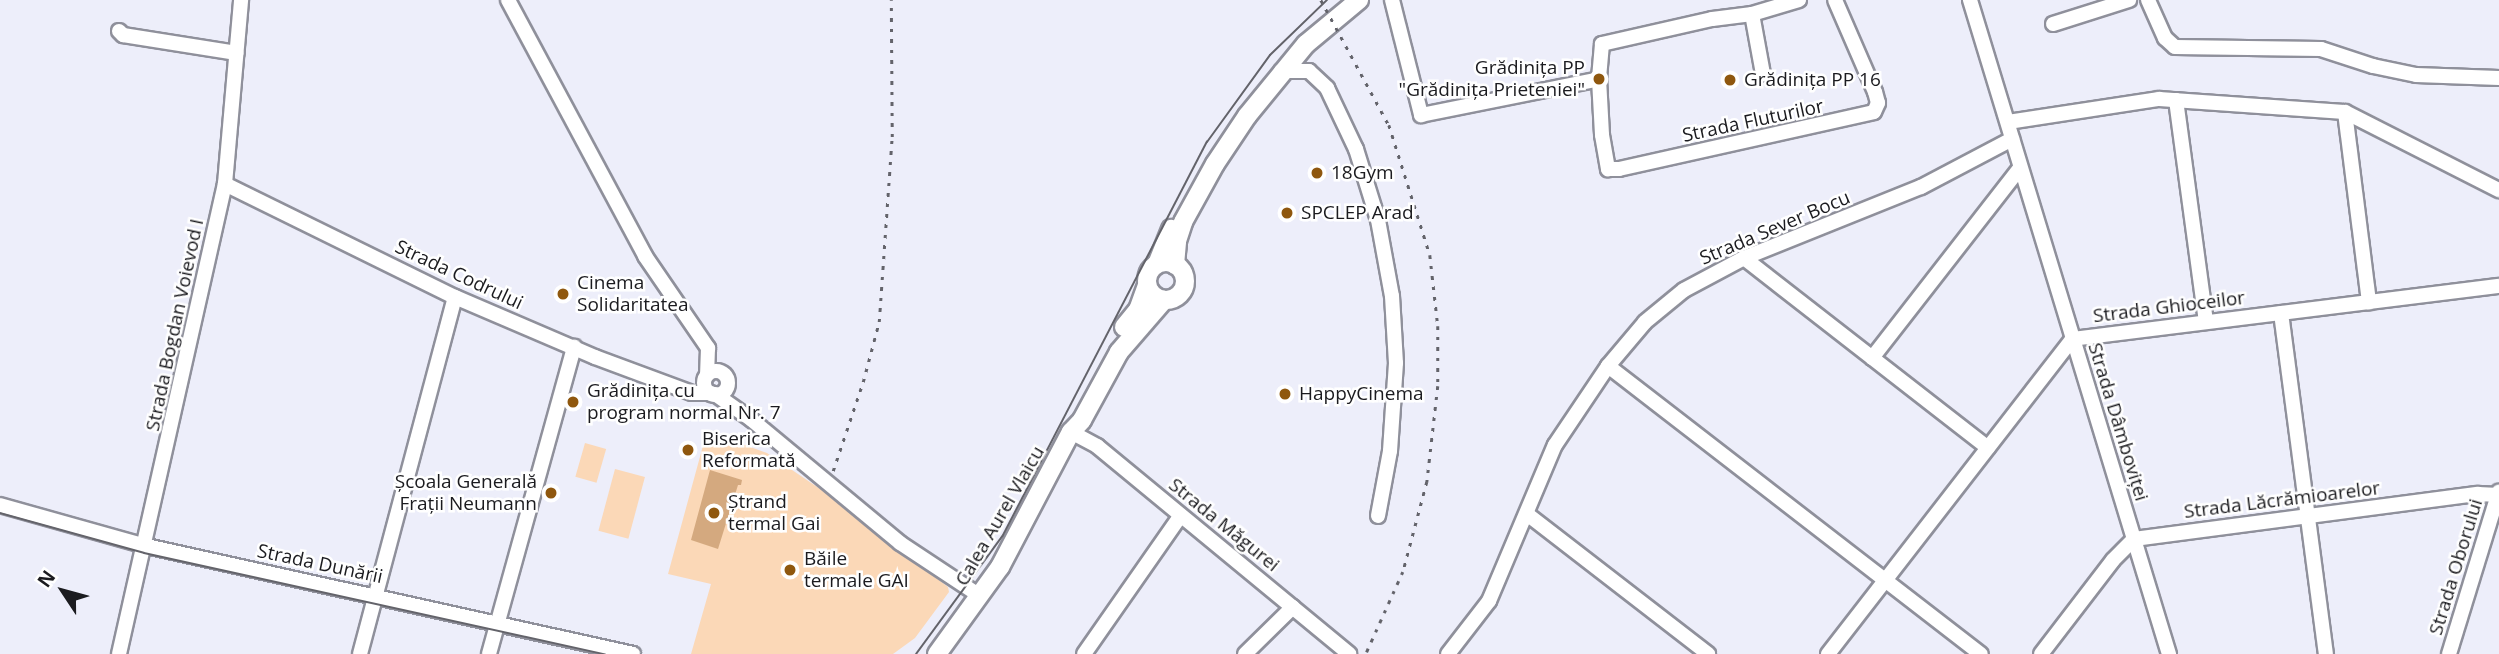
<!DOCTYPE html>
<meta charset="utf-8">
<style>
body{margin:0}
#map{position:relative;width:2499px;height:654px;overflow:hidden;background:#edeefa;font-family:"Open Sans",sans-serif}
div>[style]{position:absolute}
.green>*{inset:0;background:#fbd8b7;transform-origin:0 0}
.water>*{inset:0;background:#d4a97f}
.roads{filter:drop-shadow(2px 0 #8f909b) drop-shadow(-2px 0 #8f909b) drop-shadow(0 2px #8f909b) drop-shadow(0 -2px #8f909b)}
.minor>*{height:14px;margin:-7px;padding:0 7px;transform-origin:7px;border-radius:7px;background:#fff}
.minor>.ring{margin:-7px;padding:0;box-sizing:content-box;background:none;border:14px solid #fff;border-radius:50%}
.major>*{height:18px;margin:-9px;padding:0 9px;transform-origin:9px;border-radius:9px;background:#fff}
.major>.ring{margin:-9px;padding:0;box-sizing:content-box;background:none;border:18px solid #fff;border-radius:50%}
.tram>*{height:2px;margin:-1px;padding:0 1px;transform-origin:1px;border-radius:1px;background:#63636a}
.rail>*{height:2.5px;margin-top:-1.25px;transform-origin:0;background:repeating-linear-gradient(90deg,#63636a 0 3.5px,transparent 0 10.5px)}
.dots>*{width:19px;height:19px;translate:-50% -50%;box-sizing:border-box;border:4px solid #fff;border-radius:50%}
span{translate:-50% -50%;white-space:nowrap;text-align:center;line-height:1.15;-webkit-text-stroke:5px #fff;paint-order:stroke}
.poi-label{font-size:19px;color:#1b1b1f}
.right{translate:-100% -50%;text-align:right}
.left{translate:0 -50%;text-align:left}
.street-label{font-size:19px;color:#1b1b1f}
.north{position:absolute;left:28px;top:556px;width:70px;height:70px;-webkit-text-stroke:5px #fff;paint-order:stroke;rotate:306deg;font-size:19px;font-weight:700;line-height:28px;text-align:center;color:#1b1b1f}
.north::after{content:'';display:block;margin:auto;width:24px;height:32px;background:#1b1b1f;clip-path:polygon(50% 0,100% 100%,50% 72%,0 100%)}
</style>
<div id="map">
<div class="green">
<i style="clip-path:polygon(707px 431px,767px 453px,829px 495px,948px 587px,949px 592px,915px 638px,893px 654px,691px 654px,711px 584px,668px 574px)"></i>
<i style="left:585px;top:443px;width:22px;height:35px;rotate:16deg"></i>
<i style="left:615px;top:469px;width:31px;height:64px;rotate:15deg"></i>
</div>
<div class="water">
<i style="clip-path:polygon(710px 470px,742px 480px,741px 485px,738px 485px,718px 549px,691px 540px)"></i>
</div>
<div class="roads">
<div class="minor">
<i style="left:508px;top:0;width:290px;rotate:61.8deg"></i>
<i style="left:645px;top:256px;width:112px;rotate:55.6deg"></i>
<i style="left:708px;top:348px;width:27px;rotate:92deg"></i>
<i style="left:1392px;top:0;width:119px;rotate:75.8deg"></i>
<i style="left:1421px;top:115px;width:182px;rotate:-11.4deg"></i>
<i style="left:1799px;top:0;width:49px;rotate:163.4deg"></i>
<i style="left:1752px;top:14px;width:40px;rotate:172.9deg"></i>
<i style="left:1712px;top:19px;width:113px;rotate:167.2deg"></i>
<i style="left:1602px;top:44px;width:35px;rotate:95deg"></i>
<i style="left:1599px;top:79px;width:56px;rotate:86.9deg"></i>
<i style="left:1602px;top:135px;width:35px;rotate:80deg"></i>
<i style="left:1608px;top:169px;width:11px"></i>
<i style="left:1619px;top:169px;width:261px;rotate:-12.6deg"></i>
<i style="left:1874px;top:112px;width:10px;rotate:-66deg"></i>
<i style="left:1878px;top:103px;width:11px;rotate:-105deg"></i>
<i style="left:1875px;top:92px;width:100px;rotate:-113.5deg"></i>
<i style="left:1970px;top:0;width:684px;rotate:73.08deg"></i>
<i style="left:2148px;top:0;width:42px;rotate:65.9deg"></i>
<i style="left:2165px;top:38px;width:13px;rotate:42deg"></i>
<i style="left:2175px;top:47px;width:146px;rotate:0.8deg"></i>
<i style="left:2321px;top:49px;width:55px;rotate:18.1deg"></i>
<i style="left:2373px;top:66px;width:44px;rotate:11.8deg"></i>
<i style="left:2416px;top:75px;width:83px;rotate:2.1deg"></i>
<i style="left:1752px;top:14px;width:61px;rotate:79.6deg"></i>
<i style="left:2053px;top:24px;width:80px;rotate:-17.5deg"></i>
<i style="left:119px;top:31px;width:6px;rotate:45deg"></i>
<i style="left:123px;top:35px;width:115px;rotate:9deg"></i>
<i style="left:1281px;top:71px;width:28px"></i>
<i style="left:1309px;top:71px;width:25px;rotate:43deg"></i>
<i style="left:1327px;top:88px;width:68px;rotate:64.6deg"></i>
<i style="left:1356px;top:149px;width:74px;rotate:72.8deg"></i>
<i style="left:1378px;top:220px;width:77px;rotate:79.6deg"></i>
<i style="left:1392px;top:296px;width:67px;rotate:86.6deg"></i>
<i style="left:1396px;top:363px;width:88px;rotate:93.9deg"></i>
<i style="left:1390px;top:451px;width:66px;rotate:100.5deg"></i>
<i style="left:2176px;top:100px;width:224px;rotate:82.3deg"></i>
<i style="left:2345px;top:112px;width:192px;rotate:82.8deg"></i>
<i style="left:2008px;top:122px;width:153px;rotate:-8.7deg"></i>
<i style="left:2159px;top:99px;width:186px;rotate:4deg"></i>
<i style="left:2345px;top:112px;width:173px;rotate:26.9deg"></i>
<i style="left:225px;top:184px;width:256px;rotate:26.2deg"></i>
<i style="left:455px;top:297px;width:152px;rotate:23.2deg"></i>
<i style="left:595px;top:357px;width:103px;rotate:20.4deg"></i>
<i style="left:692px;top:393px;width:19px"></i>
<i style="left:1744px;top:258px;width:309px;rotate:37.9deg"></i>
<i style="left:2281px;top:313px;width:344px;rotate:82.5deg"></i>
<i style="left:1872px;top:358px;width:241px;rotate:-52.1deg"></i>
<i style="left:1608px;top:366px;width:471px;rotate:37.7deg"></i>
<i class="ring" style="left:704px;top:371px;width:10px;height:10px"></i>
<i style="left:715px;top:394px;width:45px;rotate:35.1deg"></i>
<i style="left:752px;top:420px;width:192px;rotate:39.7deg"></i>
<i style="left:900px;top:543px;width:96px;rotate:33.5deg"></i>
<i style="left:1071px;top:432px;width:30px;rotate:28deg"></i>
<i style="left:1097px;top:446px;width:327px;rotate:39.5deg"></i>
<i style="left:0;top:505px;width:152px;rotate:15.7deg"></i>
<i style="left:146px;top:546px;width:499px;rotate:12.5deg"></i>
<i style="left:1527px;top:514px;width:229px;rotate:37.7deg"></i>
<i style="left:119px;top:654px;width:482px;rotate:-77.3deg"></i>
<i style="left:225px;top:184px;width:185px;rotate:-85deg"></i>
<i style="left:360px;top:654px;width:369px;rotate:-75.1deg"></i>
<i style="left:489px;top:654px;width:319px;rotate:-74.5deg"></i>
<i style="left:1084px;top:654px;width:169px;rotate:-55.1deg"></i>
<i style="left:1245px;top:654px;width:67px;rotate:-44.4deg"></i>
<i style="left:1448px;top:654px;width:67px;rotate:-52.3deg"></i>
<i style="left:1489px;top:601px;width:169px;rotate:-67.1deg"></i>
<i style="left:1555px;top:445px;width:95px;rotate:-56.1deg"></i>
<i style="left:1608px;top:366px;width:57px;rotate:-49.9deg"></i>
<i style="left:1645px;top:322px;width:50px;rotate:-39.4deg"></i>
<i style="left:1684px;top:290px;width:68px;rotate:-28.1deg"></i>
<i style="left:1744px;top:258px;width:191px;rotate:-21.9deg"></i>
<i style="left:1921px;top:187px;width:103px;rotate:-27.8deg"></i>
<i style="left:1828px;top:654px;width:398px;rotate:-52.2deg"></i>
<i style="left:2072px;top:339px;width:430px;rotate:-7.1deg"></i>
<i style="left:2041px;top:654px;width:118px;rotate:-52.5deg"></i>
<i style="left:2113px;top:560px;width:30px;rotate:-45deg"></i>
<i style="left:2134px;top:539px;width:347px;rotate:-7.5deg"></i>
<i style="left:2478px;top:494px;width:21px;rotate:3deg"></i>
<i style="left:2449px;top:654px;width:170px;rotate:-72.9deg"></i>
</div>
<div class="major">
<i class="ring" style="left:1147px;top:262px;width:20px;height:20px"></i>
<i style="left:1157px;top:264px;width:38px;rotate:-68deg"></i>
<i style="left:1175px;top:265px;width:24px;rotate:-85deg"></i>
<i style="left:1177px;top:241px;width:20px;rotate:-72deg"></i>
<i style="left:1183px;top:222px;width:66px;rotate:-61.1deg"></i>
<i style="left:1215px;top:164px;width:58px;rotate:-56.3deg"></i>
<i style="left:1247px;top:116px;width:93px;rotate:-50.7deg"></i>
<i style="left:1306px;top:44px;width:69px;rotate:-39.7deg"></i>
<i style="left:1124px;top:327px;width:22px;rotate:-51deg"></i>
<i style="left:1138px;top:310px;width:27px;rotate:-70deg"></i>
<i style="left:937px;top:654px;width:107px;rotate:-54.1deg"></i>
<i style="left:1000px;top:567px;width:153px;rotate:-62.3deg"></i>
<i style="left:1071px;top:432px;width:16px;rotate:-47deg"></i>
<i style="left:1082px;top:420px;width:77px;rotate:-61.4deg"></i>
<i style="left:1119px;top:352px;width:69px;rotate:-49.1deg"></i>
</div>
</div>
<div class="tram">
<i style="left:0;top:513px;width:149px;rotate:15.5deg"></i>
<i style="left:144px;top:553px;width:472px;rotate:12.4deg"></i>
<i style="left:916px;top:654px;width:147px;rotate:-53.8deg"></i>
<i style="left:1003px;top:535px;width:443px;rotate:-62.6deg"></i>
<i style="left:1207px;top:142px;width:107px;rotate:-54.1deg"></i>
<i style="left:1270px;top:55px;width:79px;rotate:-44deg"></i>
</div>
<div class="rail">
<i style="left:1321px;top:0;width:142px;rotate:61.5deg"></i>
<i style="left:1389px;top:125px;width:136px;rotate:72.5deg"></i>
<i style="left:1430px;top:255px;width:71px;rotate:83.6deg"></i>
<i style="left:1438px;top:326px;width:60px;rotate:90deg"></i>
<i style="left:1438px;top:386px;width:97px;rotate:96.5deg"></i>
<i style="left:1427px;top:482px;width:93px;rotate:104.9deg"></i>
<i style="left:1403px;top:572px;width:90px;rotate:114.3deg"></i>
<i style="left:833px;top:471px;width:94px;rotate:-71.4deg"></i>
<i style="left:863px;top:382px;width:62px;rotate:-75.1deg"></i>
<i style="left:879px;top:322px;width:185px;rotate:-86deg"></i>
<i style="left:892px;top:137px;width:137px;rotate:-90.4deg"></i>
</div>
<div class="dots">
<i style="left:1599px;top:79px;background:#8f570e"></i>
<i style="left:1730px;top:80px;background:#8f570e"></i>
<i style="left:1317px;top:173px;background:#8f570e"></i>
<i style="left:1287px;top:213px;background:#8f570e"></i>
<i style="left:563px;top:294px;background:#8f570e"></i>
<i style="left:1285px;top:394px;background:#8f570e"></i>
<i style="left:573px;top:402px;background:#8f570e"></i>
<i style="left:688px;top:450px;background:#8f570e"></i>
<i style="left:551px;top:493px;background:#8f570e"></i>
<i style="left:714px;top:513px;background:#8f570e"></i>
<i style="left:790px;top:570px;background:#8f570e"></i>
</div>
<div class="poi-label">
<span class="right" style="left:1585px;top:79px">Grădinița PP<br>"Grădinița Prieteniei"</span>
<span class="left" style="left:1744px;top:80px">Grădinița PP 16</span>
<span class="left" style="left:1331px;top:173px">18Gym</span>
<span class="left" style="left:1301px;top:213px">SPCLEP Arad</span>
<span class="left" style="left:577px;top:294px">Cinema<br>Solidaritatea</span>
<span class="left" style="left:587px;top:402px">Grădinița cu<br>program normal Nr. 7</span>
<span class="left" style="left:1299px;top:394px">HappyCinema</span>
<span class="left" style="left:702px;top:450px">Biserica<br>Reformată</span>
<span class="right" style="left:537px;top:493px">Școala Generală<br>Frații Neumann</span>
<span class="left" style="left:728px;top:513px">Ștrand<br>termal Gai</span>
<span class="left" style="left:804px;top:570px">Băile<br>termale GAI</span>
</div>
<div class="street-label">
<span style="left:1753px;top:121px;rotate:-12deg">Strada Fluturilor</span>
<span style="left:1775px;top:228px;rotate:-23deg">Strada Sever Bocu</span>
<span style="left:459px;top:275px;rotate:25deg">Strada Codrului</span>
<span style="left:2169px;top:307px;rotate:-7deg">Strada Ghioceilor</span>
<span style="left:175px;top:325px;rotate:-78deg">Strada Bogdan Voievod I</span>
<span style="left:2118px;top:422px;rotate:73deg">Strada Dâmboviței</span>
<span style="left:2282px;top:500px;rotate:-7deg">Strada Lăcrămioarelor</span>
<span style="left:1000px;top:516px;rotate:-60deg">Calea Aurel Vlaicu</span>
<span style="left:1224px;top:525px;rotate:39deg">Strada Măgurei</span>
<span style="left:320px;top:564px;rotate:12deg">Strada Dunării</span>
<span style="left:2456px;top:567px;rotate:-73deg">Strada Oborului</span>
</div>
<div class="north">N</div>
</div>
